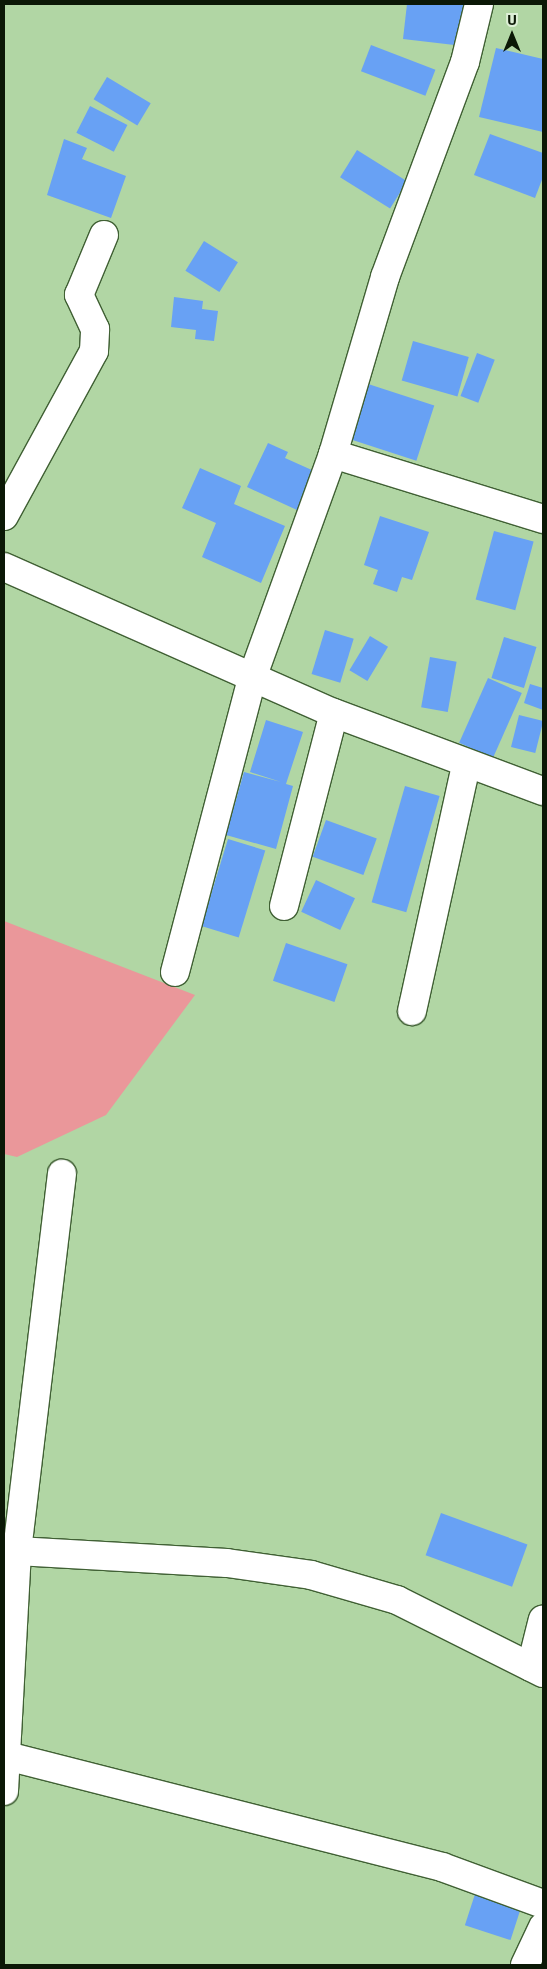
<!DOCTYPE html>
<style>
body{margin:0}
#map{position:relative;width:547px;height:1969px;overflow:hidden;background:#b1d6a4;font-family:"Exo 2",sans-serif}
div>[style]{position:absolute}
.green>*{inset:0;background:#ea979a}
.building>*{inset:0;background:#68a1f4;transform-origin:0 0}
.roads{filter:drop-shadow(1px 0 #406034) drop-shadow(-1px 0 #406034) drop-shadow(0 1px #406034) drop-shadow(0 -1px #406034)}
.minor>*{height:28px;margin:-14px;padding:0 14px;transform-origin:14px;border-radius:14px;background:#fff}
span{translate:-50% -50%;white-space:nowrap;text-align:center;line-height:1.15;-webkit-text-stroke:4px #def0d7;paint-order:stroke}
.frame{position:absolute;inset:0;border:5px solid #0b1806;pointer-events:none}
.north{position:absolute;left:487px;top:10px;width:50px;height:50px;-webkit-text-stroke:4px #def0d7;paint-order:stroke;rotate:0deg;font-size:14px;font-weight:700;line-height:20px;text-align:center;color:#0b1806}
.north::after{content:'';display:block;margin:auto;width:18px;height:22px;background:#0b1806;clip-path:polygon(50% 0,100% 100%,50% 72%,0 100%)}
</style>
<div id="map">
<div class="green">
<i style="clip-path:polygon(4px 921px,195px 995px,106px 1115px,17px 1157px,4px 1154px)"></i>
</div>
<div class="building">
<i style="clip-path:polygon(407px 4px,468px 4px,463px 46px,403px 39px)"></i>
<i style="left:371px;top:45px;width:69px;height:28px;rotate:21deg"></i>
<i style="clip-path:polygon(496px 48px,543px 59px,543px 132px,479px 117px)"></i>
<i style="left:107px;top:77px;width:51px;height:26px;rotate:31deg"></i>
<i style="left:90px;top:106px;width:42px;height:30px;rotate:27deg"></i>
<i style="clip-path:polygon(490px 134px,543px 153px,543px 177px,535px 198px,474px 175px)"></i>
<i style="clip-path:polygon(64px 139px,87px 148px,82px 159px,126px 176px,111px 218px,47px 195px)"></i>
<i style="left:357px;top:150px;width:59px;height:32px;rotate:32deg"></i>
<i style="left:204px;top:241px;width:40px;height:35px;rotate:32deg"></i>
<i style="clip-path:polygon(174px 297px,203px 301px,202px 309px,218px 311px,214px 341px,195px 339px,196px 330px,171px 327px)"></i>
<i style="left:413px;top:341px;width:58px;height:41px;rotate:16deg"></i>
<i style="left:477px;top:353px;width:19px;height:46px;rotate:21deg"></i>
<i style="left:362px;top:382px;width:76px;height:58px;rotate:18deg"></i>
<i style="clip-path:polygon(268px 443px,288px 452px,285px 458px,314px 471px,297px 510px,247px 487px)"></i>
<i style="clip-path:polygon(200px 468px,241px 486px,234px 504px,285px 526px,261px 583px,202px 557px,216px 523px,182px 508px)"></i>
<i style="clip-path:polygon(380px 516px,429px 532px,412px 580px,402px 577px,397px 592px,373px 584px,378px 570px,364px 565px)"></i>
<i style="left:494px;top:531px;width:41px;height:71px;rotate:15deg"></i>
<i style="left:325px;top:630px;width:30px;height:46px;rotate:17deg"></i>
<i style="left:370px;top:636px;width:21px;height:40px;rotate:31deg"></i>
<i style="left:504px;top:637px;width:34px;height:43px;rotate:17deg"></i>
<i style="left:430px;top:657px;width:27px;height:51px;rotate:10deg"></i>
<i style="left:488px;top:678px;width:37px;height:71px;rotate:24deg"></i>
<i style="clip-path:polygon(530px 684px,543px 688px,543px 710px,524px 703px)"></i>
<i style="left:519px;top:715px;width:25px;height:33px;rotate:14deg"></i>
<i style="clip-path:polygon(266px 720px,303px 732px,286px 784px,293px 786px,276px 849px,226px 835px,244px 772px,281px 782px,250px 772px)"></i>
<i style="left:405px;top:786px;width:36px;height:121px;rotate:16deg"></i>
<i style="left:326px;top:820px;width:54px;height:39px;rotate:20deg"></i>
<i style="left:228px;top:839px;width:39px;height:91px;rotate:17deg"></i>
<i style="left:316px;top:880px;width:43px;height:35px;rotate:25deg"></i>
<i style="left:286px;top:943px;width:65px;height:40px;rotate:19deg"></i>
<i style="left:441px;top:1513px;width:92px;height:45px;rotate:20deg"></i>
<i style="left:476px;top:1891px;width:48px;height:36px;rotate:18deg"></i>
</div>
<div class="roads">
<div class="minor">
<i style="left:333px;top:454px;width:220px;rotate:17.2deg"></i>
<i style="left:4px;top:516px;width:188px;rotate:-61.4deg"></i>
<i style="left:94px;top:351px;width:22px;rotate:-87deg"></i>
<i style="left:95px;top:329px;width:38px;rotate:-115deg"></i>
<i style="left:79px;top:295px;width:65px;rotate:-67.4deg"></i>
<i style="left:4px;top:567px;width:361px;rotate:23.9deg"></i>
<i style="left:334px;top:713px;width:223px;rotate:20.5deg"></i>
<i style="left:284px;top:906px;width:199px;rotate:-75.5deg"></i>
<i style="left:175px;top:972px;width:304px;rotate:-75.3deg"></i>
<i style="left:252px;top:678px;width:238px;rotate:-70.1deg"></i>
<i style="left:333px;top:454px;width:184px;rotate:-73.6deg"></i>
<i style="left:385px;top:277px;width:229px;rotate:-69.6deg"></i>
<i style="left:465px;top:62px;width:60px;rotate:-76.4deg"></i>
<i style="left:412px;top:1011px;width:252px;rotate:-77.6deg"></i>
<i style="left:17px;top:1551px;width:210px;rotate:3.3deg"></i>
<i style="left:227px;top:1563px;width:85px;rotate:8.1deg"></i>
<i style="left:311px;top:1575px;width:90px;rotate:16.2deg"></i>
<i style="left:397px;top:1600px;width:163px;rotate:26.6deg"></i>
<i style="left:531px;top:1667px;width:49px;rotate:-76deg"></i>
<i style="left:7px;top:1756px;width:449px;rotate:14.3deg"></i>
<i style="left:442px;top:1867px;width:108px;rotate:20.1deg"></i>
<i style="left:4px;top:1791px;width:240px;rotate:-86.9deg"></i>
<i style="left:17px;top:1551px;width:380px;rotate:-83.2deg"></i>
<i style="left:525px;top:1965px;width:42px;rotate:-64.7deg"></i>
</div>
</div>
<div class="frame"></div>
<div class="north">U</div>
</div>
